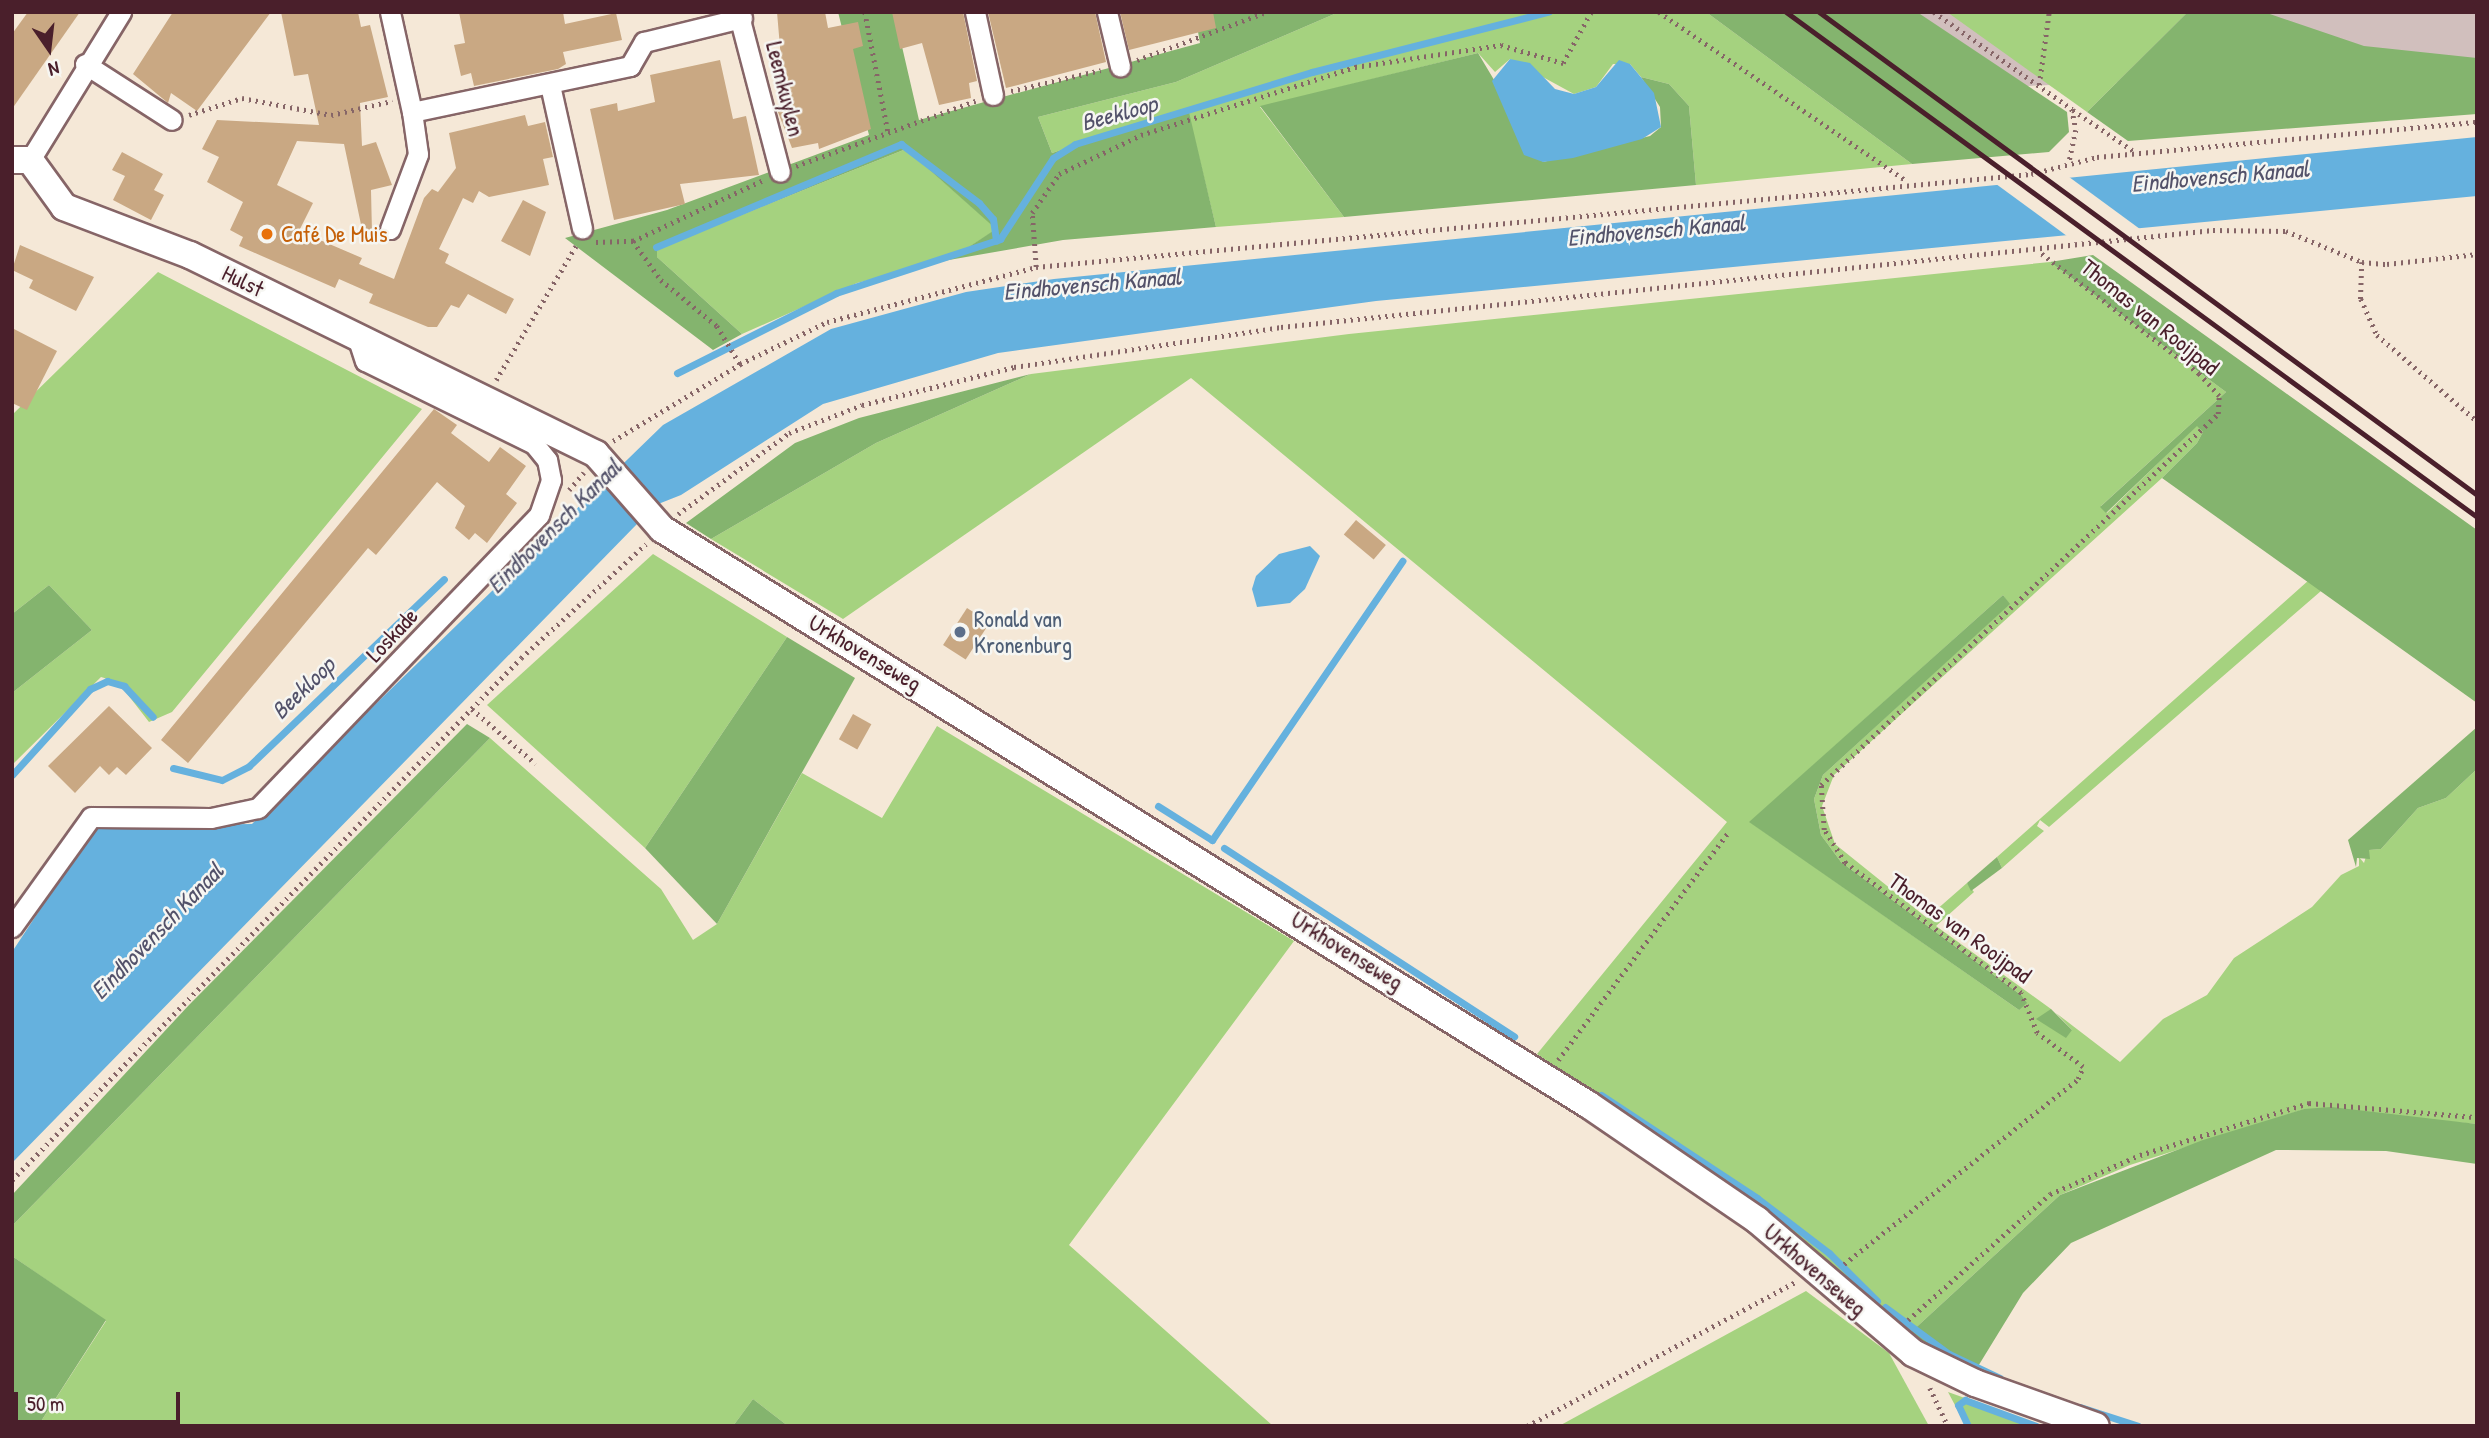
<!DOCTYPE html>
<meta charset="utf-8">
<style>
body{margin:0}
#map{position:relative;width:2489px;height:1438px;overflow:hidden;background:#f5e8d7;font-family:"Patrick Hand",sans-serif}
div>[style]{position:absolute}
.industrial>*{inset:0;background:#d1bfbd}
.green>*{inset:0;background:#a5d27f}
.forest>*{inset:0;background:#84b46e}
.water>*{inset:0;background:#65b1de}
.pier>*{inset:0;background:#f5e8d7}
.stream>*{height:7px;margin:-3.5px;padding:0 3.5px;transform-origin:3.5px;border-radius:3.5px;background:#65b1de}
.building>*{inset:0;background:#c9a883;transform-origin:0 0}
.path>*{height:4.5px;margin-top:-2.25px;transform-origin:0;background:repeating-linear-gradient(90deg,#866567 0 2px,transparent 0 7px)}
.roads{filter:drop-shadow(2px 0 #866567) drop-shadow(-2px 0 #866567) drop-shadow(0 2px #866567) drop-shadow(0 -2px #866567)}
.street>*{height:19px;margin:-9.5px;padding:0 9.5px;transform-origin:9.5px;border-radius:9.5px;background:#fff}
.secondary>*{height:26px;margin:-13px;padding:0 13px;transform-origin:13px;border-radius:13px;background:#fff}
.rail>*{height:5px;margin:-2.5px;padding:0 2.5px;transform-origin:2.5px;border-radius:2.5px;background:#4a1f2b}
.dots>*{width:19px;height:19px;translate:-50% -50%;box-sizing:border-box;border:4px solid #f6f6f2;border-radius:50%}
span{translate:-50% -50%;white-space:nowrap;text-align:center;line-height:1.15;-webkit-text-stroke:5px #f6f6f2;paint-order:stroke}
.street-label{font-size:23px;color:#4a1f2b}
.food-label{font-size:23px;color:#c56008}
.left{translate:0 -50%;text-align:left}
.service-label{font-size:23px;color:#4e5e75}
.water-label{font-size:24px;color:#53526a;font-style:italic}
.frame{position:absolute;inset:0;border:14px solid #4a1f2b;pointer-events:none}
.north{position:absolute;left:14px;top:14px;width:70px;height:70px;-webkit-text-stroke:5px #f6f6f2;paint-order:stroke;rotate:166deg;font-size:19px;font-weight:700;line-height:28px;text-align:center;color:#4a1f2b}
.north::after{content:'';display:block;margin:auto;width:24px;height:32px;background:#4a1f2b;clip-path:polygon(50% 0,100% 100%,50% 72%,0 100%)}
.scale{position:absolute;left:14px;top:1392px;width:166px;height:32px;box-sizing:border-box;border:4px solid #4a1f2b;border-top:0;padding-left:9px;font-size:21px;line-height:24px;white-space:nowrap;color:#4a1f2b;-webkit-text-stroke:5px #f6f6f2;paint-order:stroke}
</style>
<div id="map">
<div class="industrial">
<i style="clip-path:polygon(1885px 12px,2477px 12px,2477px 68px,2027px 86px)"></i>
</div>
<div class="green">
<i style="clip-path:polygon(1339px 12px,1706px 12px,1912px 164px,1696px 185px,1689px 106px,1669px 84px,1641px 77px,1630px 64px,1613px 64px,1596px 87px,1574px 94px,1510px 59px,1495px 72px,1478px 53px,1260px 107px,1344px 217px,1216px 227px,1187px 108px,1052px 153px,1038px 117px,1176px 82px)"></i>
<i style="clip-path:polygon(1947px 12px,2188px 12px,2087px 112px)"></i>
<i style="clip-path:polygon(906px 149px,997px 229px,949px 260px,857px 283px,742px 334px,657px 257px,657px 249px)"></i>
<i style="clip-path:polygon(evenodd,2050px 262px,2226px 392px,2101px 506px,2107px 513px,2197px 425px,2203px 432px,2197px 443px,2162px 478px,1834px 775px,1822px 806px,1835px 844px,1927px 918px,1967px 883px,1974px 892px,1936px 926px,2051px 1009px,2054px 1030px,2072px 1030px,2056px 1013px,2120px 1062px,2163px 1019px,2207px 995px,2234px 958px,2312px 907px,2341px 875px,2359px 866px,2359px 857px,2364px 863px,2368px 850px,2381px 849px,2418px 808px,2446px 798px,2477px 769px,2477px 1124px,2305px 1109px,2130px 1165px,2060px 1195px,1909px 1334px,1739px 1192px,1537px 1054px,1727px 822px,1191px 378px,843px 619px,711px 539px,876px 443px,1031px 374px,1349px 334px,2050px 262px,2003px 595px,2009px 604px,1823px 775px,1814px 799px,1821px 835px,1841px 862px,2021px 995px,2019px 1010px,1750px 822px,2003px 595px)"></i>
<i style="clip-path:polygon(158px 272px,422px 409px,172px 712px,149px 722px,118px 682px,101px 677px,12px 765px,12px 693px,92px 630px,49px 585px,12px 614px,12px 415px)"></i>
<i style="clip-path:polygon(653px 554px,787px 637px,645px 848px,487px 705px)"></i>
<i style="clip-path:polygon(2309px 580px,2321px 591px,2049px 827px,2040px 820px,2037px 826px,2044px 831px,2002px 868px,1997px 857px)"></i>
<i style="clip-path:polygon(937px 726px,1294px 941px,1069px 1245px,1273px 1426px,788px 1426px,753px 1399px,733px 1426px,38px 1426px,106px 1321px,12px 1256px,12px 1226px,490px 738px,661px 889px,693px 940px,717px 924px,802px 773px,882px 818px)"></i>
<i style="clip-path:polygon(1806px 1291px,1889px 1353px,1929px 1426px,1559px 1426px)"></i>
<i style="clip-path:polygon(1948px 1392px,2043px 1426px,2044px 1426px,1966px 1426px)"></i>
</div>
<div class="forest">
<i style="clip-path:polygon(838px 12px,894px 12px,919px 120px,1200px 43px,1195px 15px,1201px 12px,1339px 12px,1176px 82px,1038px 117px,1052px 153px,1188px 108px,1216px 227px,1063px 240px,949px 260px,996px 229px,906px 149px,657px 249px,657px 257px,742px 334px,713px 350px,565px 238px,667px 210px,869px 135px)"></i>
<i style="clip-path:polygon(1706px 12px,1917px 12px,2067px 112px,2069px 132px,2049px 152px,1912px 164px)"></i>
<i style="clip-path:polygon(2188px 12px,2264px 12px,2364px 46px,2477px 58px,2477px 114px,2128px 141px,2087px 112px)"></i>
<i style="clip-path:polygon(1478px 53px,1543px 162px,1650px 136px,1661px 127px,1660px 107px,1641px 77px,1669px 84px,1689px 106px,1696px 185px,1344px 217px,1260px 106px)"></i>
<i style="clip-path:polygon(2093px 255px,2477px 530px,2477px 703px,2162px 478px,2197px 443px,2203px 432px,2197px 426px,2106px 513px,2100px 507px,2226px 392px,2050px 262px)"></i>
<i style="clip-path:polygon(1031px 374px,876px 443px,711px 539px,686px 523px,795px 443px,859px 418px)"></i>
<i style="clip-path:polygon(49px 585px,92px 630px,12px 693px,12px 614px)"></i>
<i style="clip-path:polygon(2003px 595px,2010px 604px,1823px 775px,1814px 799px,1821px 835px,1841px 862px,2021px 995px,2027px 1003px,2019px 1010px,1749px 822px)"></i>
<i style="clip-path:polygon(787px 637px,855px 678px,717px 924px,645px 848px)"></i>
<i style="clip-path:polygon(467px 724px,490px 738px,12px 1226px,12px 1195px,189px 1005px)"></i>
<i style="clip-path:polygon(2477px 727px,2477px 769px,2446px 798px,2418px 808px,2381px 849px,2369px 850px,2370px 859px,2357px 858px,2356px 867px,2348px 840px)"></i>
<i style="clip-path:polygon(1997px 857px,2002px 868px,1971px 891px,1967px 883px)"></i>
<i style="clip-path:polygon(2051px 1009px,2072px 1030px,2066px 1038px,2036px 1019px)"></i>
<i style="clip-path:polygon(2331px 1107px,2477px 1124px,2477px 1164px,2386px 1151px,2276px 1150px,2071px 1243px,2023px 1293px,1977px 1368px,1909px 1334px,2060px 1195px,2203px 1140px,2304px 1109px)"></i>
<i style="clip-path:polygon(12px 1256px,106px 1320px,38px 1426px,12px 1426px)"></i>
<i style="clip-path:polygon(753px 1399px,788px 1426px,733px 1426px)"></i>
</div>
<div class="water">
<i style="clip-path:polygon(1510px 59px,1530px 63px,1555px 89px,1574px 94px,1596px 87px,1619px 60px,1630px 64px,1654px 93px,1661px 127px,1642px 139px,1573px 158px,1543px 162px,1524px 155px,1492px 81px)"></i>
<i style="clip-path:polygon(2477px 137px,2477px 196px,1376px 301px,998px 353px,823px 404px,681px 495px,638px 512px,637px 524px,12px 1163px,12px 952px,95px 826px,252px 824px,663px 425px,831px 329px,966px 292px,1054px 279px)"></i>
<i style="clip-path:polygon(1310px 546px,1320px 556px,1305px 589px,1290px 603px,1257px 607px,1252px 589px,1256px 576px,1279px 554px)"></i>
</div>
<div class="pier">
<i style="clip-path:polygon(2065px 174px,2144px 232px,2071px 239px,1992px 181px)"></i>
</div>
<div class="stream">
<i style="left:656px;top:247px;width:266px;rotate:-22.8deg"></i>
<i style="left:901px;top:144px;width:98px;rotate:37.1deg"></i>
<i style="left:979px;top:203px;width:21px;rotate:49deg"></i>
<i style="left:993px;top:219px;width:22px;rotate:82deg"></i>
<i style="left:677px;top:373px;width:178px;rotate:-26.7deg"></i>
<i style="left:836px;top:293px;width:173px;rotate:-18.2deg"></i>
<i style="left:1000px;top:239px;width:97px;rotate:-56.8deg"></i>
<i style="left:1053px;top:158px;width:26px;rotate:-32deg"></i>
<i style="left:1075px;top:144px;width:248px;rotate:-16.9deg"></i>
<i style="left:1312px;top:72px;width:244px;rotate:-14.3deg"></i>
<i style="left:173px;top:768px;width:50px;rotate:13.8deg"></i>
<i style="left:222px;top:780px;width:30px;rotate:-27deg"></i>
<i style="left:249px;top:766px;width:270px;rotate:-43.8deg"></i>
<i style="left:12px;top:775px;width:116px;rotate:-47.8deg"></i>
<i style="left:90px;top:689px;width:19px;rotate:-25deg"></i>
<i style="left:107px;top:681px;width:18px;rotate:16deg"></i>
<i style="left:124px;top:686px;width:42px;rotate:46.9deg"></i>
<i style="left:1158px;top:806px;width:64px;rotate:32.2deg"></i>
<i style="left:1212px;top:840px;width:338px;rotate:-55.7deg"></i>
<i style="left:1224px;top:848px;width:346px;rotate:33deg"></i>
<i style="left:1601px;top:1095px;width:187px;rotate:33.4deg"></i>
<i style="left:1757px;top:1198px;width:91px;rotate:37.4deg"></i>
<i style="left:1829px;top:1253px;width:68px;rotate:45deg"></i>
<i style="left:1885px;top:1307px;width:79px;rotate:36.3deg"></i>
<i style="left:1949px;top:1354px;width:56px;rotate:25.2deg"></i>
<i style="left:2080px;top:1407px;width:61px;rotate:18.1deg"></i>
<i style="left:1968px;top:1426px;width:23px;rotate:-115deg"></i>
<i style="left:1958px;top:1405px;width:9px;rotate:-36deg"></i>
<i style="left:1965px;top:1400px;width:76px;rotate:20.1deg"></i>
</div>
<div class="building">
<i style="clip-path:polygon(28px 12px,80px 12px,12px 109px,12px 34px)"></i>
<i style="clip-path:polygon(173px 12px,271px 12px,197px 111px,171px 93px,168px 103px,133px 74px)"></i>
<i style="clip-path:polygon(281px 12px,358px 12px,361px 27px,370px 25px,388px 97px,360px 103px,362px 146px,376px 142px,392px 185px,371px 190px,372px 233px,363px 234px,344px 144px,297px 141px,277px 185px,313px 203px,299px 231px,362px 258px,359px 264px,394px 279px,424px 198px,432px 189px,438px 192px,456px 168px,449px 133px,525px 115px,528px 126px,545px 122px,553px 157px,543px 159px,549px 185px,489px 197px,479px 191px,473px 203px,463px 198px,439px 249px,449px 254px,445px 263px,514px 299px,506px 314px,468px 294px,459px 308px,451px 305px,437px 327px,428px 327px,369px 303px,373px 294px,339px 279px,335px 288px,239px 246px,243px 237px,230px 230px,243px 202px,207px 182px,219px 157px,202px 149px,217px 120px,319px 125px,308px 74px,294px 76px)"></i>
<i style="clip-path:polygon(459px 12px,563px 12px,565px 24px,616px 13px,622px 40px,563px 52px,566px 64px,558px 69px,474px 86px,471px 73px,461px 76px,454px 45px,465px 43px)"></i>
<i style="clip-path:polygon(777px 12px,825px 12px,828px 28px,858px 22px,863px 46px,853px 49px,871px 129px,819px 149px,818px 143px,792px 148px,776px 107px,783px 106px,776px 72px,782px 71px)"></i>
<i style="clip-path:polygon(892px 12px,963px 12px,977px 81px,969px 83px,971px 98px,939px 105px,922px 43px,900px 49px)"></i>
<i style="clip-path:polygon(988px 12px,1095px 12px,1106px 62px,1006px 88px)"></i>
<i style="clip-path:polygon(1120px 12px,1213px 12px,1216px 28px,1129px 50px)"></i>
<i style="clip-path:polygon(720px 60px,733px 119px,746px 116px,759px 175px,680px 184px,685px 204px,614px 220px,590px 109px,617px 103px,618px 111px,655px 102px,650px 75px)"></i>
<i style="clip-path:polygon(122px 152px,163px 174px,154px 190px,164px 195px,151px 220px,113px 200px,125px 176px,112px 170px)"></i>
<i style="clip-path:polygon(523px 200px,546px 212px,530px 256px,501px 241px)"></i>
<i style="clip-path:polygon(20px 245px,94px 277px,76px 311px,29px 288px,33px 280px,12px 270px)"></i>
<i style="clip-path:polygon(12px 328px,57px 351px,27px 410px,12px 403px)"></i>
<i style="clip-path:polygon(434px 409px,457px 425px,451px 433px,489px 462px,500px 447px,526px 466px,506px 494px,517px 503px,487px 543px,475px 533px,469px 540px,455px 528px,465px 506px,437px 482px,376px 555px,368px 548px,188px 763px,161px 740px)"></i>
<i style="left:1356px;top:520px;width:39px;height:19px;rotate:40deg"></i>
<i style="left:967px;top:608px;width:27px;height:44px;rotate:33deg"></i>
<i style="clip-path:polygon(109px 706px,152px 748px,126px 775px,117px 767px,109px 775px,100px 766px,75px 793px,48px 766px)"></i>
<i style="left:853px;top:714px;width:21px;height:29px;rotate:29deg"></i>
</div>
<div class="path">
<i style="left:865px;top:12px;width:121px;rotate:79.1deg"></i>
<i style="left:1659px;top:12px;width:300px;rotate:34.3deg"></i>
<i style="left:1934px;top:12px;width:169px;rotate:35.1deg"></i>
<i style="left:2072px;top:109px;width:21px;rotate:79deg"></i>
<i style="left:2076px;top:130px;width:34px;rotate:102deg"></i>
<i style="left:1137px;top:60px;width:139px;rotate:-20.3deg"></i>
<i style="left:2039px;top:85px;width:74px;rotate:-82.2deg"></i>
<i style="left:1011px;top:91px;width:92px;rotate:-13.1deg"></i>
<i style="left:2073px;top:110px;width:75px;rotate:34.1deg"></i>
<i style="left:189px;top:115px;width:56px;rotate:-17.8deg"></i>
<i style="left:242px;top:98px;width:91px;rotate:10.8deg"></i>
<i style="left:331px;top:115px;width:63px;rotate:-12.9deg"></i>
<i style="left:796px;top:166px;width:191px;rotate:-19.9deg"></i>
<i style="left:633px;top:241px;width:48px;rotate:54.3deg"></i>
<i style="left:661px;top:280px;width:72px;rotate:39.4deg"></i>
<i style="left:717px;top:326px;width:44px;rotate:58.8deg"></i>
<i style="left:596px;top:242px;width:37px;rotate:-2deg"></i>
<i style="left:633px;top:241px;width:144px;rotate:-25.1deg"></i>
<i style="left:2362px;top:262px;width:37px;rotate:92deg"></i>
<i style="left:2361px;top:299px;width:39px;rotate:66deg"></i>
<i style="left:2377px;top:335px;width:132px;rotate:40.7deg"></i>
<i style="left:1036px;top:267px;width:54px;rotate:-94.2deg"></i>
<i style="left:1032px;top:213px;width:47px;rotate:-55.3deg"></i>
<i style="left:1059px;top:174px;width:91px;rotate:-25.4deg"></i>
<i style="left:1141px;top:135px;width:225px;rotate:-17.6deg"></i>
<i style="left:1355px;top:67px;width:148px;rotate:-8.6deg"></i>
<i style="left:1501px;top:45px;width:65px;rotate:16.2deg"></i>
<i style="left:1563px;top:63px;width:58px;rotate:-61.2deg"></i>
<i style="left:496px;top:380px;width:156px;rotate:-59.2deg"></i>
<i style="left:613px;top:441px;width:149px;rotate:-31.2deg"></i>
<i style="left:740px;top:364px;width:97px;rotate:-25.8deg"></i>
<i style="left:827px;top:322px;width:216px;rotate:-14.7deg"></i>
<i style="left:1036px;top:267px;width:999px;rotate:-5.34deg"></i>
<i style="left:2031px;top:174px;width:68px;rotate:-14.4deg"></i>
<i style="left:2097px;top:157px;width:382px;rotate:-5.3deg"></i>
<i style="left:569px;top:490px;width:23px;rotate:-50deg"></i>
<i style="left:678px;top:514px;width:137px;rotate:-36.1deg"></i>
<i style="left:789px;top:433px;width:78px;rotate:-21deg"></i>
<i style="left:862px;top:405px;width:157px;rotate:-14deg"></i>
<i style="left:1014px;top:367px;width:270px;rotate:-8.5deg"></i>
<i style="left:1281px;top:327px;width:937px;rotate:-5.94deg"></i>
<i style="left:2213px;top:230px;width:73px;rotate:0.8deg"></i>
<i style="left:2286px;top:231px;width:82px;rotate:22.2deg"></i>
<i style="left:2362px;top:262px;width:25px;rotate:5deg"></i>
<i style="left:2387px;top:264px;width:91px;rotate:-6.3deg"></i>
<i style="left:472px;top:709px;width:84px;rotate:40.7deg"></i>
<i style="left:1558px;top:1060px;width:284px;rotate:-53.2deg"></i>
<i style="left:12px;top:1180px;width:729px;rotate:-45.72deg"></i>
<i style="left:521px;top:658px;width:169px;rotate:-42.4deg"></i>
<i style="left:1844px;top:1264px;width:298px;rotate:-38.3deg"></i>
<i style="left:2078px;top:1079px;width:13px;rotate:-67deg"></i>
<i style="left:2083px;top:1067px;width:57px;rotate:-143.5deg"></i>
<i style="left:2037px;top:1033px;width:43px;rotate:-111.8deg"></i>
<i style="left:2021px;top:993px;width:219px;rotate:-143.5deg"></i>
<i style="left:1845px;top:863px;width:39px;rotate:-122deg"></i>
<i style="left:1824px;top:830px;width:45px;rotate:-93.8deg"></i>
<i style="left:1821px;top:785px;width:543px;rotate:-43.06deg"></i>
<i style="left:2218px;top:414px;width:18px;rotate:-87deg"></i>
<i style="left:2219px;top:396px;width:30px;rotate:-132deg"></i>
<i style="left:2199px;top:374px;width:201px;rotate:-142.7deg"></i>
<i style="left:1908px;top:1320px;width:190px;rotate:-41.6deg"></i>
<i style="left:2050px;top:1194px;width:98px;rotate:-23.4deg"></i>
<i style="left:2140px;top:1155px;width:177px;rotate:-17.1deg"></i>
<i style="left:2309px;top:1103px;width:169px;rotate:4.8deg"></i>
<i style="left:1930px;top:1388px;width:42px;rotate:64.7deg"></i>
<i style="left:1527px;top:1426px;width:304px;rotate:-28.2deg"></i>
</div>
<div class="roads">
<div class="street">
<i style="left:390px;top:12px;width:102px;rotate:77.6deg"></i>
<i style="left:412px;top:112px;width:223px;rotate:-11.9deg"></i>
<i style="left:630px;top:66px;width:28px;rotate:-60deg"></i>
<i style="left:644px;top:42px;width:101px;rotate:-13.8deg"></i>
<i style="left:738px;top:12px;width:165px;rotate:75.3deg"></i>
<i style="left:975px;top:12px;width:85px;rotate:77.8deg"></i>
<i style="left:1107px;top:12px;width:56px;rotate:76.5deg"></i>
<i style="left:85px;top:64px;width:103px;rotate:32.8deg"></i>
<i style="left:550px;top:85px;width:147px;rotate:77.4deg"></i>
<i style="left:30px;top:160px;width:174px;rotate:-58.4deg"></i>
<i style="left:390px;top:229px;width:80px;rotate:-69.5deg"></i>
<i style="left:418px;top:154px;width:42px;rotate:-98.1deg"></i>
<i style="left:12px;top:927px;width:135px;rotate:-54.3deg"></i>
<i style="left:91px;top:817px;width:120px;rotate:0.5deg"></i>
<i style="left:211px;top:818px;width:48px;rotate:-12deg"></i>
<i style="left:258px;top:808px;width:406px;rotate:-46.2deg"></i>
<i style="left:539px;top:515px;width:37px;rotate:-71deg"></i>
<i style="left:551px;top:480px;width:20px;rotate:-101deg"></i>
<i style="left:547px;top:460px;width:21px;rotate:-129deg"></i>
<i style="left:534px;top:444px;width:188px;rotate:-153.8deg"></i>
<i style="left:365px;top:361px;width:25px;rotate:-108deg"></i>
</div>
<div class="secondary">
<i style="left:12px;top:160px;width:18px"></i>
<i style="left:30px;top:160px;width:58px;rotate:54.1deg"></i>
<i style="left:64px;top:207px;width:135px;rotate:20.9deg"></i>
<i style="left:190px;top:255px;width:452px;rotate:26.1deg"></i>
<i style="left:596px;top:454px;width:100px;rotate:48.7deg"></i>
<i style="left:662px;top:529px;width:1091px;rotate:31.86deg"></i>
<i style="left:1589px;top:1105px;width:204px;rotate:34.4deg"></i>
<i style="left:1757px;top:1220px;width:205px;rotate:40.4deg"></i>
<i style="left:1913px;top:1353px;width:69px;rotate:25.8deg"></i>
<i style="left:1975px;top:1383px;width:128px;rotate:19.6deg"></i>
</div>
</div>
<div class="rail">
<i style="left:1786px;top:12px;width:856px;rotate:36.16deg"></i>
<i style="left:1819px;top:12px;width:816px;rotate:36.28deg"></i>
</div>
<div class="dots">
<i style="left:267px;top:234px;background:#e8710a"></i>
<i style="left:960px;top:632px;background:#5c6f8a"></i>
</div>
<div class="street-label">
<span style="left:785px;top:89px;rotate:76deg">Leemkuylen</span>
<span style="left:243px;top:281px;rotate:26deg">Hulst</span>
<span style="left:2150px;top:317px;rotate:39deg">Thomas van Rooijpad</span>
<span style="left:392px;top:635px;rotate:-47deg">Loskade</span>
<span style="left:865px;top:653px;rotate:31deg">Urkhovenseweg</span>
<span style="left:1960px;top:928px;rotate:36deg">Thomas van Rooijpad</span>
<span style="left:1347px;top:951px;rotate:32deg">Urkhovenseweg</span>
<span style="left:1815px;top:1270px;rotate:41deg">Urkhovenseweg</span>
</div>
<div class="food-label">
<span class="left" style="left:281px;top:234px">Café De Muis</span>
</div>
<div class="service-label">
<span class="left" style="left:974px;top:632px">Ronald van<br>Kronenburg</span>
</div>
<div class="water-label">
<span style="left:1119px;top:113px;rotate:-15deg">Beekloop</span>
<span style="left:2220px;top:176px;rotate:-5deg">Eindhovensch Kanaal</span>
<span style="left:1656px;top:230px;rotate:-5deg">Eindhovensch Kanaal</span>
<span style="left:1092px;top:284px;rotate:-5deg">Eindhovensch Kanaal</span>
<span style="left:554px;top:526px;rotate:-45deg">Eindhovensch Kanaal</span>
<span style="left:303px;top:688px;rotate:-44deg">Beekloop</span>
<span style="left:157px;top:931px;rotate:-46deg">Eindhovensch Kanaal</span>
</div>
<div class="frame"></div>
<div class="north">N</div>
<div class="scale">50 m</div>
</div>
